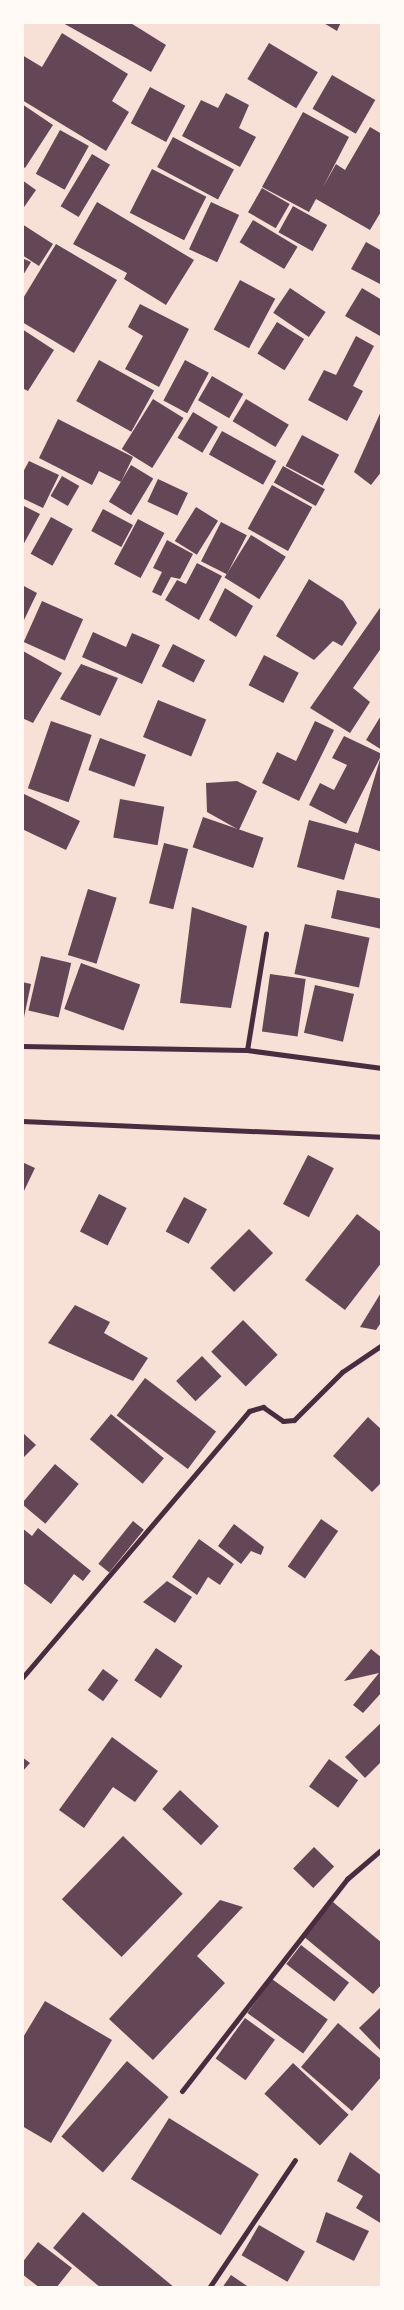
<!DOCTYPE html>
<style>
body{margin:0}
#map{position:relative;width:404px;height:2310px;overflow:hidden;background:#f7e1d7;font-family:Raleway,sans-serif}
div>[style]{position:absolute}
.building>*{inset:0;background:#644757;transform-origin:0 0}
.minor>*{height:5px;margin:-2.5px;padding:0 2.5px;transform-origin:2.5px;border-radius:2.5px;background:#4a2c40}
span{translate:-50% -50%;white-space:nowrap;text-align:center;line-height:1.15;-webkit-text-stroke:4.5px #fffaf5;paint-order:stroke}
.frame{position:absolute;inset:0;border:24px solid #fffaf5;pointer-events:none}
</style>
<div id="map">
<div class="building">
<i style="clip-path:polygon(61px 22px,129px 22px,166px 45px,151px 72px)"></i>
<i style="clip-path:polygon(322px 22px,341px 22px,337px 31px)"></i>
<i style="clip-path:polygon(62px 33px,128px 74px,112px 101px,129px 112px,106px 151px,22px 100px,22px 55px,42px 67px)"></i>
<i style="left:269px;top:43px;width:57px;height:42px;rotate:31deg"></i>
<i style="left:332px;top:75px;width:50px;height:39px;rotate:30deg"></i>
<i style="left:150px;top:87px;width:40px;height:41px;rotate:28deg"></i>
<i style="clip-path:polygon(226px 93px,249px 105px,239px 128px,256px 137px,240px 167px,182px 136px,201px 100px,218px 108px)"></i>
<i style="clip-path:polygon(22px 104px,53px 125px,25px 168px,22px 166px)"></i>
<i style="clip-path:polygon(303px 112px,349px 137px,323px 187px,336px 164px,345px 170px,370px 127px,382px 134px,382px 210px,370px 230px,316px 199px,309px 212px,262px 187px)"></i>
<i style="left:60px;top:130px;width:33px;height:50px;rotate:29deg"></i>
<i style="left:173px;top:137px;width:69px;height:34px;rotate:28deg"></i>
<i style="left:92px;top:154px;width:21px;height:61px;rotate:31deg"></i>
<i style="left:152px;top:169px;width:61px;height:49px;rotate:27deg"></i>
<i style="clip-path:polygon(22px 180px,36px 190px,22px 210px)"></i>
<i style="left:262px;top:188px;width:32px;height:28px;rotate:30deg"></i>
<i style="clip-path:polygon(97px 202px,194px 260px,166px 305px,124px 279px,127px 273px,73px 244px)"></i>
<i style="left:211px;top:202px;width:31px;height:52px;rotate:25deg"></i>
<i style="left:293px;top:206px;width:39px;height:30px;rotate:29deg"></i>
<i style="left:253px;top:220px;width:52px;height:26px;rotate:31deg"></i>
<i style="clip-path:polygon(22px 224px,53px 244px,39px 266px,22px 255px)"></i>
<i style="clip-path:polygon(366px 242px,382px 251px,382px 285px,351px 269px)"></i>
<i style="clip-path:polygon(56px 244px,117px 280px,74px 353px,22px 322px,22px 300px)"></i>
<i style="clip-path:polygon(22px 258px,31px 262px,22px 277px)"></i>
<i style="left:240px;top:280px;width:40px;height:56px;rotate:28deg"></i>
<i style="left:290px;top:288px;width:43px;height:30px;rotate:34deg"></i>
<i style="clip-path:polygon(362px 288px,382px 300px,380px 336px,345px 316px)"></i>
<i style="clip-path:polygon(140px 304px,189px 329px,159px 387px,125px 369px,143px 336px,128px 327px)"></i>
<i style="left:277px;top:322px;width:32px;height:37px;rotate:32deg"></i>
<i style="clip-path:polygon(22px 329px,54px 350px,28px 391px,22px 388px)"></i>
<i style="clip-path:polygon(356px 336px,374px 346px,353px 386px,363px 391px,347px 421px,308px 400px,324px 370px,336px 375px)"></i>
<i style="left:99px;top:360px;width:63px;height:47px;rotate:29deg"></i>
<i style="left:185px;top:360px;width:27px;height:46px;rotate:28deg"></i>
<i style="left:212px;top:376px;width:36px;height:28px;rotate:30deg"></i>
<i style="left:153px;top:399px;width:36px;height:59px;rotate:32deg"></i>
<i style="left:246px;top:399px;width:50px;height:26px;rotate:31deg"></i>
<i style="clip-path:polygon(382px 409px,382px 471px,371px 485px,354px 472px)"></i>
<i style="left:193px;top:412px;width:29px;height:30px;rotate:31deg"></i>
<i style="clip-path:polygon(58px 419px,133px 457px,121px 482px,99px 471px,92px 485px,39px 458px)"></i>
<i style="left:222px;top:431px;width:62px;height:27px;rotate:29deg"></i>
<i style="left:302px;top:435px;width:42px;height:35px;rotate:28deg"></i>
<i style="clip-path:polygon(29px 461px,59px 475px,43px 508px,22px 498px,22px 474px)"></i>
<i style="left:131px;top:465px;width:26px;height:43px;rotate:31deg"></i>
<i style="left:283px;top:466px;width:48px;height:19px;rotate:29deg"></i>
<i style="left:62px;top:476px;width:20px;height:23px;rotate:30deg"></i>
<i style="left:158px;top:479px;width:33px;height:25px;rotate:25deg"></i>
<i style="left:272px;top:485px;width:46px;height:50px;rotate:29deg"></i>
<i style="clip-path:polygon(22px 505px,40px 514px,22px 547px)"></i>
<i style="left:196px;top:507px;width:26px;height:40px;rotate:32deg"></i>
<i style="left:103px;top:509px;width:34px;height:25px;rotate:28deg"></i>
<i style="left:51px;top:517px;width:25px;height:42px;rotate:29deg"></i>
<i style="left:138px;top:519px;width:30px;height:51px;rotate:28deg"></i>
<i style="left:221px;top:522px;width:29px;height:44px;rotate:27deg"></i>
<i style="left:251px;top:535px;width:41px;height:50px;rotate:32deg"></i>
<i style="clip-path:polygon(167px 540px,193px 554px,180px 579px,171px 577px,161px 596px,152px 592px,162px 572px,153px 568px)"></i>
<i style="clip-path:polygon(197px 563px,222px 576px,199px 620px,165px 600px,177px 580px,186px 584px)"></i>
<i style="clip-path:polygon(309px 579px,343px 601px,357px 623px,342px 646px,333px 641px,314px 660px,276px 636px)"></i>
<i style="clip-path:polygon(22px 585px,37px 593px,24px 620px,22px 619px)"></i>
<i style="clip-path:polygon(225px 588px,253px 606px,236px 637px,209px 620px)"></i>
<i style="left:42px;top:601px;width:45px;height:45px;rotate:24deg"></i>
<i style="clip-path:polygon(382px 605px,382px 647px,353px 688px,370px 702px,350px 733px,310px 708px)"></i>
<i style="clip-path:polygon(93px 632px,126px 647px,132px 633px,160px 645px,142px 684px,82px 657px)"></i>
<i style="left:173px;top:644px;width:36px;height:25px;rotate:27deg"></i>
<i style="clip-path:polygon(23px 651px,62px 673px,33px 723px,22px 718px)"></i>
<i style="left:264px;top:655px;width:39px;height:34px;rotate:27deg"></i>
<i style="clip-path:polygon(81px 664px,118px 678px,100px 716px,60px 699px)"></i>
<i style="left:158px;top:700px;width:52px;height:40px;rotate:22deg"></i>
<i style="clip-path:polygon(382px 714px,382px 750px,366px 740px)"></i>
<i style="left:51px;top:721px;width:43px;height:71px;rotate:19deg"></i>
<i style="clip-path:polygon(315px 721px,334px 730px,299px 801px,262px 783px,277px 752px,296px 761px)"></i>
<i style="clip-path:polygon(344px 736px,382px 754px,346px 824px,309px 805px,320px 783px,334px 790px,347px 765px,332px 758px)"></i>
<i style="left:100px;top:738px;width:49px;height:34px;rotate:20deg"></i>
<i style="clip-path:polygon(381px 756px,382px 852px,355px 843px,344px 880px,297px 867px,309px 820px,358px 833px)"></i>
<i style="clip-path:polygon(237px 781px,257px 791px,239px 830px,207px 812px,206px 783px)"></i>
<i style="clip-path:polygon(22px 793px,80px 821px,66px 850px,22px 829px)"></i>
<i style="left:120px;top:799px;width:45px;height:39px;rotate:10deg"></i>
<i style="left:203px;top:817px;width:64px;height:32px;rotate:19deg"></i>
<i style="left:164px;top:843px;width:25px;height:62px;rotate:14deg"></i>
<i style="left:88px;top:889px;width:30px;height:69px;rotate:17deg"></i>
<i style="clip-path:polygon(337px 890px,382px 899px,382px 929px,331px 918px)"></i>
<i style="clip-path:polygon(192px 907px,247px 926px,231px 1008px,180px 1003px)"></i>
<i style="left:305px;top:924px;width:66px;height:51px;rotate:12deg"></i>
<i style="left:41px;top:956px;width:31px;height:56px;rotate:13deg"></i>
<i style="left:81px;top:963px;width:63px;height:49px;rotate:20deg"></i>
<i style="left:270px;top:974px;width:36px;height:58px;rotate:8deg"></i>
<i style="clip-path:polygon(22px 982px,31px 984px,23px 1022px,22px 1022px)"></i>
<i style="left:315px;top:985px;width:40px;height:49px;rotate:13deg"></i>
<i style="left:308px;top:1155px;width:29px;height:55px;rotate:27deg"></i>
<i style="clip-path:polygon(22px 1162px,35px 1168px,22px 1195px)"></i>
<i style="left:99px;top:1194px;width:31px;height:42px;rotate:27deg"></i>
<i style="left:184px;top:1197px;width:26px;height:39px;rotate:28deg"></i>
<i style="clip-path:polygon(357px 1214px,382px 1233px,382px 1262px,345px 1310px,305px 1280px)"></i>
<i style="left:249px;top:1229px;width:34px;height:55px;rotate:45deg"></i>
<i style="clip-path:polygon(382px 1291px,382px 1321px,376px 1330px,360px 1327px)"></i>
<i style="clip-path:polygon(75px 1305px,110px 1322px,104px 1333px,148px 1358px,133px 1381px,48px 1343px)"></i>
<i style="left:243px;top:1320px;width:49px;height:45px;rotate:45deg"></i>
<i style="left:202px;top:1356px;width:28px;height:36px;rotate:46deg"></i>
<i style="left:145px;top:1378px;width:89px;height:47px;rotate:37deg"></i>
<i style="left:111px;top:1414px;width:69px;height:33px;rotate:40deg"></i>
<i style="clip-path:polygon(368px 1417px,382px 1430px,382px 1482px,372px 1492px,333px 1456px)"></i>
<i style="clip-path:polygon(22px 1432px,36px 1445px,22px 1459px)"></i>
<i style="left:55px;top:1464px;width:31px;height:52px;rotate:40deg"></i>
<i style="left:321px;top:1519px;width:21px;height:58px;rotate:35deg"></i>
<i style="left:133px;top:1521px;width:14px;height:55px;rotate:39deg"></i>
<i style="clip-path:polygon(234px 1524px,264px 1547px,261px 1555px,251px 1551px,241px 1564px,218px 1546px)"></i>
<i style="clip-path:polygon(22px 1528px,32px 1536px,38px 1528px,91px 1571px,83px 1581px,74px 1574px,51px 1604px,22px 1582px)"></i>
<i style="clip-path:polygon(199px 1539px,234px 1564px,220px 1585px,208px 1577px,197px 1595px,172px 1577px)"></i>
<i style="clip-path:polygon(167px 1581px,192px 1597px,175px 1623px,143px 1602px)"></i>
<i style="left:156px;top:1648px;width:32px;height:39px;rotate:34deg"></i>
<i style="clip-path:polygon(371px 1649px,382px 1658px,382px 1692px,363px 1713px,353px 1705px,379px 1673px,344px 1681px)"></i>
<i style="left:103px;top:1669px;width:19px;height:26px;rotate:36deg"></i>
<i style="clip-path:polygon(382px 1722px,382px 1761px,365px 1778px,345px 1757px)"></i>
<i style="clip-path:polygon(112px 1737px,158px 1771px,135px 1802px,113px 1787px,84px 1828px,59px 1810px)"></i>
<i style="clip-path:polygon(22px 1757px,30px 1763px,22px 1772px)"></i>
<i style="left:329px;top:1759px;width:36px;height:34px;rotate:36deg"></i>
<i style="left:180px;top:1790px;width:53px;height:26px;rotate:43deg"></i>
<i style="left:123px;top:1836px;width:83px;height:88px;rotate:44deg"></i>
<i style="left:314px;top:1847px;width:28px;height:30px;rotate:44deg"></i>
<i style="clip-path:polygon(220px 1900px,243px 1907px,197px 1956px,225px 1983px,153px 2060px,109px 2019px)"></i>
<i style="clip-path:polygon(333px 1902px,382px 1943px,382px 1984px,373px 1994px,303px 1936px)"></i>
<i style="left:301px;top:1945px;width:61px;height:24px;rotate:38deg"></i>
<i style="left:272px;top:1979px;width:69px;height:42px;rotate:36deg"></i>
<i style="clip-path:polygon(45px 2001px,112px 2040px,51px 2143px,22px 2126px,22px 2039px)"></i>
<i style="clip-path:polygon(382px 2006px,382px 2052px,359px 2028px)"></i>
<i style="left:245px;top:2018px;width:37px;height:50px;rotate:36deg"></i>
<i style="clip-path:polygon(338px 2023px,382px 2060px,382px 2076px,352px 2111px,301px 2067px)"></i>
<i style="left:127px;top:2061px;width:55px;height:100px;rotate:41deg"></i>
<i style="left:293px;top:2063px;width:76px;height:42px;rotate:43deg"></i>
<i style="left:169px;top:2118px;width:106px;height:72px;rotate:32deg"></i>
<i style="clip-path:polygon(350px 2152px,382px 2176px,382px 2224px,356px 2208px,363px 2196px,337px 2181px)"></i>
<i style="clip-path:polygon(83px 2212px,175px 2288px,101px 2288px,53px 2248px)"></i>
<i style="clip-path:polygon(326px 2212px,369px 2231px,354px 2261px,316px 2242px)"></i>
<i style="left:259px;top:2225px;width:53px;height:35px;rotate:30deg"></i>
<i style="clip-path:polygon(38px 2242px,72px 2268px,56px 2288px,40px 2288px,22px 2274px,22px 2263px)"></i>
<i style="clip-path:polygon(231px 2275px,250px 2288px,222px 2288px)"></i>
</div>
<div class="minor">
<i style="left:22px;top:1046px;width:225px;rotate:1deg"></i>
<i style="left:247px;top:1050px;width:136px;rotate:7.6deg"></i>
<i style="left:247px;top:1050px;width:118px;rotate:-80.7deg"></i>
<i style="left:22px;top:1121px;width:360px;rotate:2.5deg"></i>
<i style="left:22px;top:1678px;width:350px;rotate:-49.6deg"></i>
<i style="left:249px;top:1411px;width:15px;rotate:-16deg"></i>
<i style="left:263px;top:1407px;width:24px;rotate:35deg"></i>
<i style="left:283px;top:1421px;width:11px;rotate:-5deg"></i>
<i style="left:294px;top:1420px;width:68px;rotate:-45deg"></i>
<i style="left:342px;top:1372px;width:48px;rotate:-34deg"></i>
<i style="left:182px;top:2091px;width:269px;rotate:-52.1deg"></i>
<i style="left:347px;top:1879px;width:46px;rotate:-40.6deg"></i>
<i style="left:209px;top:2288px;width:154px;rotate:-56.1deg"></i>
</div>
<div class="frame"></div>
</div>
